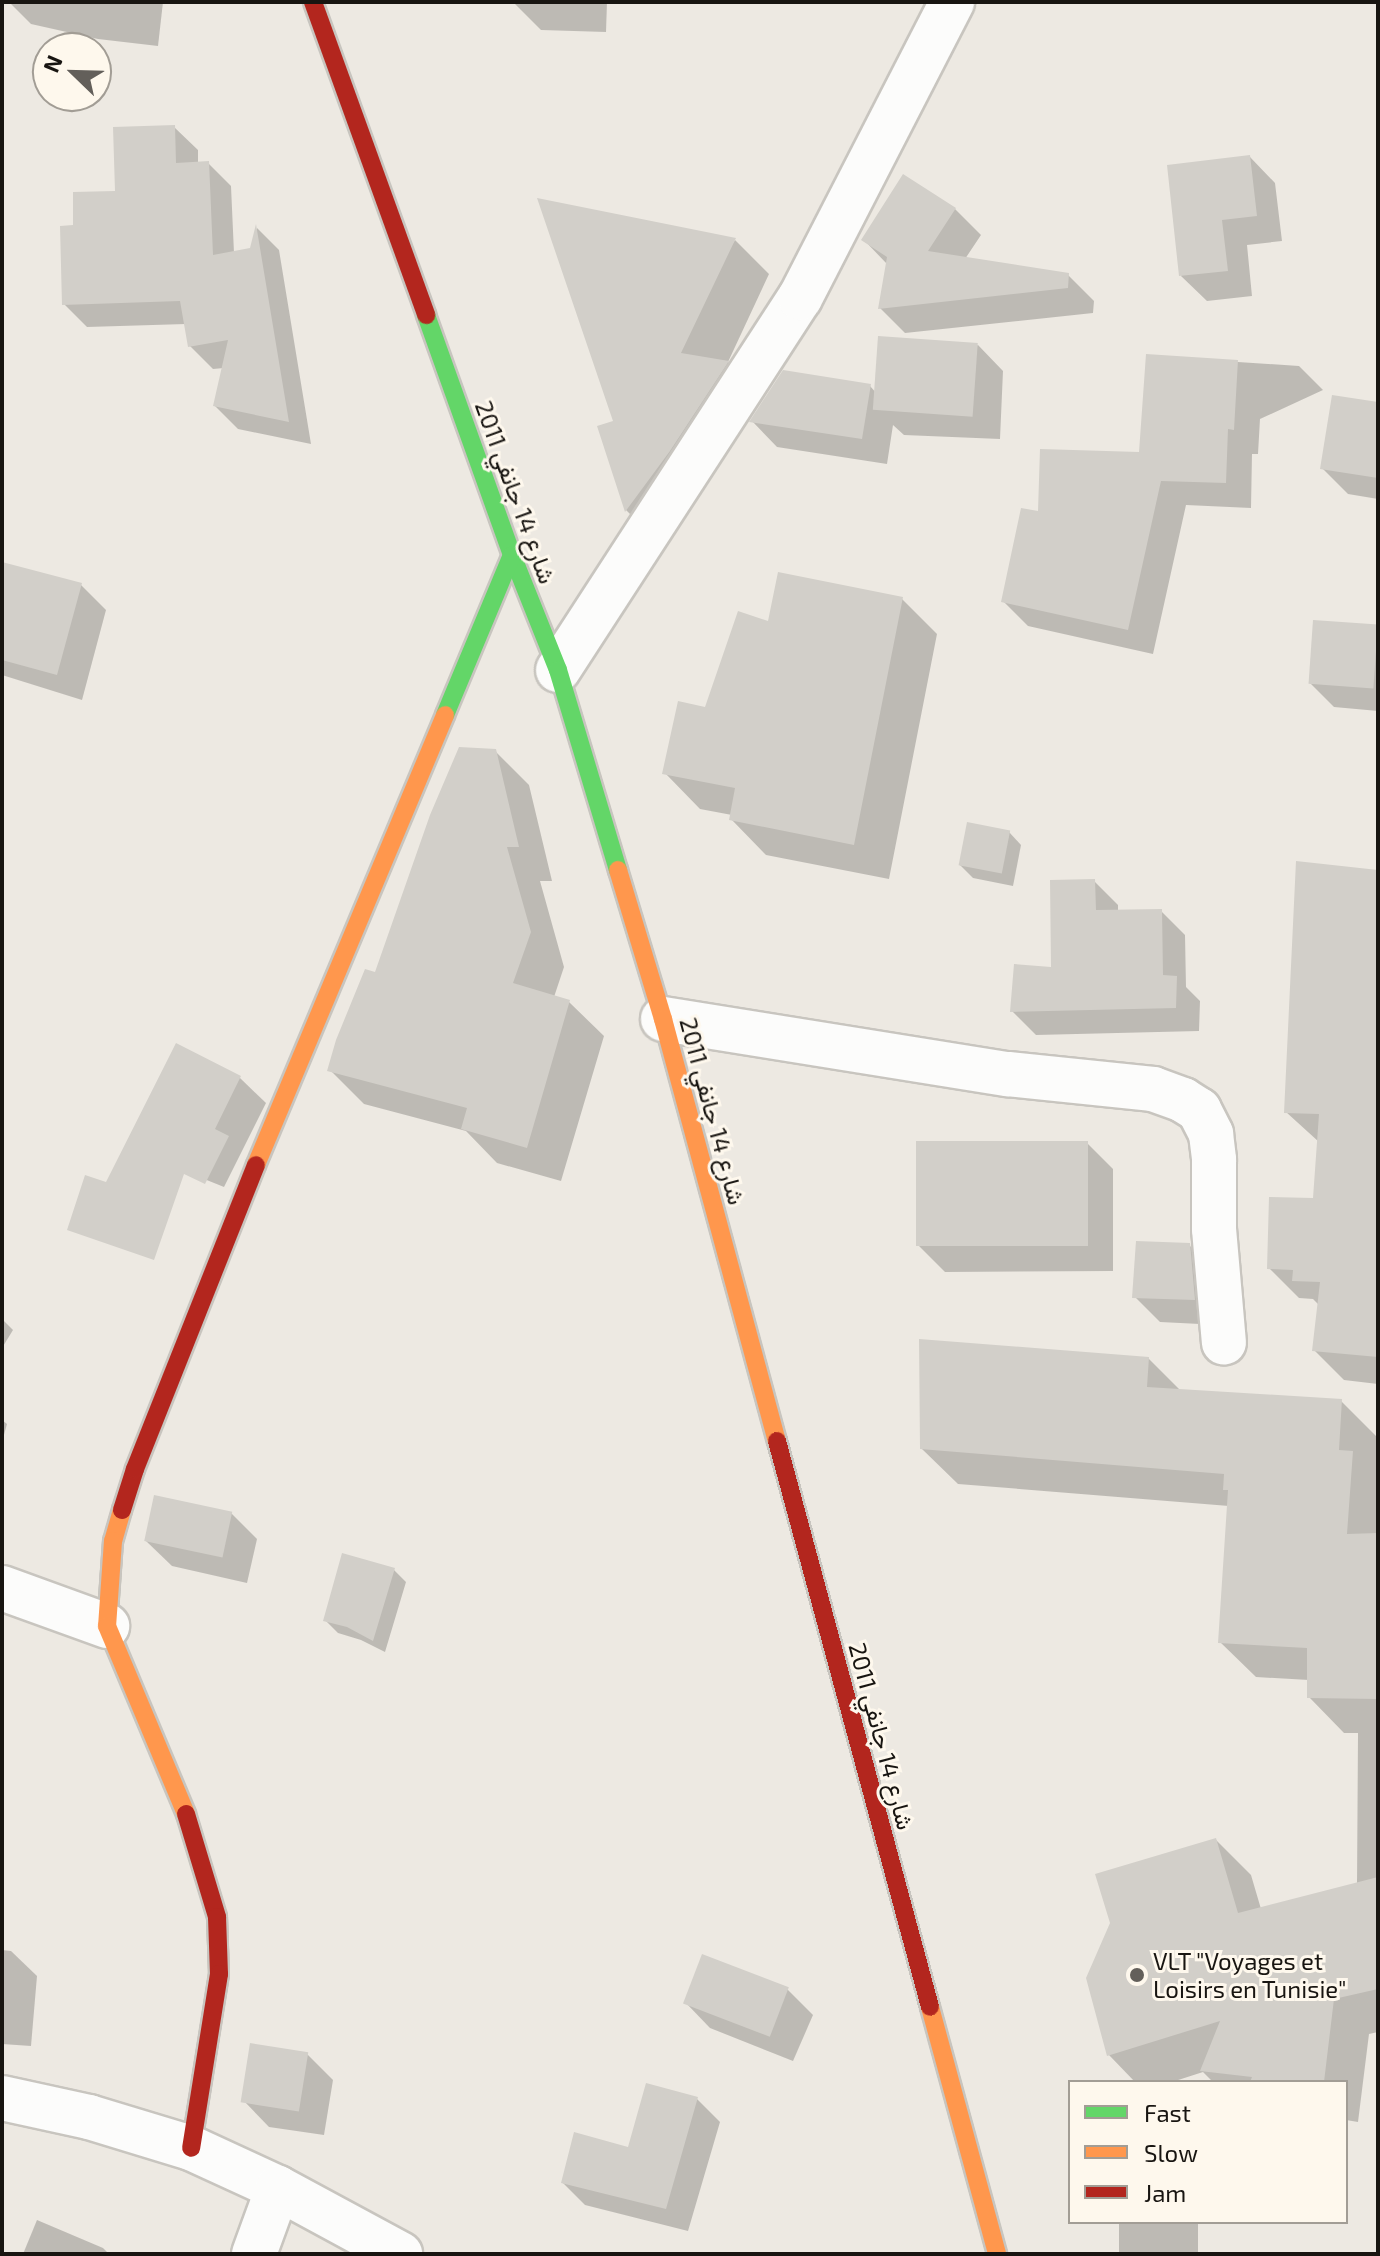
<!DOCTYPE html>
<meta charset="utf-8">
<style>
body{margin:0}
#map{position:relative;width:1380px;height:2256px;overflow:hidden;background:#ede9e2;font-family:"Exo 2",Vazirmatn,sans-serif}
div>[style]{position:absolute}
.shadow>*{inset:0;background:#0003;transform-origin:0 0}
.building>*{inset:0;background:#d2cfc9;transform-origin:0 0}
.roads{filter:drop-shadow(2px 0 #c8c5bf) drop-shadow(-2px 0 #c8c5bf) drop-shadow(0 2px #c8c5bf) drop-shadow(0 -2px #c8c5bf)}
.street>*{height:44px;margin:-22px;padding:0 22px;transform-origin:22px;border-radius:22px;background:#fcfcfb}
.fast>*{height:18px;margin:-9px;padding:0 9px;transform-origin:9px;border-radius:9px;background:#63d668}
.slow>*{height:18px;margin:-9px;padding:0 9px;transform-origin:9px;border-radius:9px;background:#ff974d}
.jam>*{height:18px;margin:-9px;padding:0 9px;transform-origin:9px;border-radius:9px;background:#b3261e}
.dots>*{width:22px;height:22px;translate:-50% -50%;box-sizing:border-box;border:4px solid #fef8ed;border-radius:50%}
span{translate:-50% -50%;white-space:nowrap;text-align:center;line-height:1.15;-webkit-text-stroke:6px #fef8ed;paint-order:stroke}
.street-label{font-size:24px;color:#181511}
.poi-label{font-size:24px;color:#181511}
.left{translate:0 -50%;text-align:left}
.frame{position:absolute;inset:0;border:4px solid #181511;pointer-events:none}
.legend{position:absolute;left:1068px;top:2080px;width:280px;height:144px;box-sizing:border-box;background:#fef8ed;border:2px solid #a29d95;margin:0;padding:10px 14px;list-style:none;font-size:24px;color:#181511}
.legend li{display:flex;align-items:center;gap:16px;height:40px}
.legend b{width:40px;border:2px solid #a29d95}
.north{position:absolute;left:32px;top:32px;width:80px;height:80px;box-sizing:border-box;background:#fef8ed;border:2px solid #a29d95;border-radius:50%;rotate:293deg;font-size:22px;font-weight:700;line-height:32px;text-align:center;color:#181511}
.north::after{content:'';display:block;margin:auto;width:28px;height:36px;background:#635f5a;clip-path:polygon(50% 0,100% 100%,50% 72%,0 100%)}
</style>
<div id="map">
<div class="shadow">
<i style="clip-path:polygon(9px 2px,163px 2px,158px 46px,98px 39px,31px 24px)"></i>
<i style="clip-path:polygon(513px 2px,607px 2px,606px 32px,541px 30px)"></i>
<i style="clip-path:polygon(174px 127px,198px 150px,198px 164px,208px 163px,231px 186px,234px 253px,252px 250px,257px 228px,279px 250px,311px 444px,238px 429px,215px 406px,224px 368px,213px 369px,190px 346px,186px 324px,87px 327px,64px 304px,75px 227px,117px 193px)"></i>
<i style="clip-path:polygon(1250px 157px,1275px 183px,1282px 241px,1247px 245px,1252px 296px,1207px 301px,1181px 276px)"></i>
<i style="clip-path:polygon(904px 176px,955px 209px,981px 235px,965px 259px,1068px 275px,1094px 301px,1093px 313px,905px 333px,880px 308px,887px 264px,863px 239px)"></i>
<i style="clip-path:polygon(735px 240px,769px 274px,728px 362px,763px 397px,705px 486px,660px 544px,626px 510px,599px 427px,615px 422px)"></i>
<i style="clip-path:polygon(978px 345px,1003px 371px,1000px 439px,904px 435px,893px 425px,887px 464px,777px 447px,752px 421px,870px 386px,878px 395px)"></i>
<i style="clip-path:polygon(1147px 356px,1299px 366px,1323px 390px,1260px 419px,1258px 454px,1252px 454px,1251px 508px,1186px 505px,1153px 654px,1028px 626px,1003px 601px,1039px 514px,1141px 454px)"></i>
<i style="clip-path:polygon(1378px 404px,1378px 499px,1348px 494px,1322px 468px)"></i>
<i style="clip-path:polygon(2px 570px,81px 585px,106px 610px,82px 700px,2px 675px)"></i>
<i style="clip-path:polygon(902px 599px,937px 634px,889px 879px,766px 855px,731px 819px,732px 815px,700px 809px,665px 773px,706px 709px,769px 624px)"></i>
<i style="clip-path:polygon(1378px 627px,1378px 711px,1334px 707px,1310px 683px)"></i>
<i style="clip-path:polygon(495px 751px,529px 785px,552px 881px,540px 881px,564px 967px,554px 997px,569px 1002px,604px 1036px,561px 1181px,497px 1163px,466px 1131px,364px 1104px,330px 1070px)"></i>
<i style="clip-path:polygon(1009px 832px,1021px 845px,1013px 886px,973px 878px,960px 865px)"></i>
<i style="clip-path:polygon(1378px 872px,1378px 1384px,1344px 1380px,1314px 1350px,1319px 1305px,1313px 1299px,1299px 1298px,1269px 1268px,1315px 1200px,1319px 1142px,1286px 1112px)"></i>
<i style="clip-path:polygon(1094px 881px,1118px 905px,1118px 912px,1161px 911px,1185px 935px,1186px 987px,1200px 1001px,1199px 1031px,1036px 1035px,1012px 1011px,1053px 969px)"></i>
<i style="clip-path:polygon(177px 1046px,240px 1078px,266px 1103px,224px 1187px,157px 1160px)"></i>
<i style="clip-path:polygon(1087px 1143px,1113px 1169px,1113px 1271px,945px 1272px,919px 1246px)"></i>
<i style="clip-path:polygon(1189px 1245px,1215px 1271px,1220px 1325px,1160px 1322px,1135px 1297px)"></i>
<i style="clip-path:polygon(2px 1319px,13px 1330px,2px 1348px)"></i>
<i style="clip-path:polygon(1148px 1358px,1181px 1391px,1341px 1401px,1376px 1436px,1378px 2032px,1369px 2034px,1358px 2122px,1346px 2120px,1346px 2082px,1213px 2082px,1203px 2072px,1172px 2082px,1135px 2082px,1109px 2055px,1088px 1978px,1216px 1840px,1251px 1875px,1261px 1909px,1357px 1884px,1358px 1733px,1344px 1733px,1309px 1697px,1309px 1680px,1256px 1677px,1220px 1642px,1229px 1506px,958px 1484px,922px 1449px)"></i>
<i style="clip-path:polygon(2px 1420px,7px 1424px,2px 1442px)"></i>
<i style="clip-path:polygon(231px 1513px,257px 1539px,247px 1583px,172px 1566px,146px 1541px)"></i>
<i style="clip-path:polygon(394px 1570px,406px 1582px,385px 1652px,361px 1640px,338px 1633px,325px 1620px)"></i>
<i style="clip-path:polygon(2px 1950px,11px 1951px,37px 1976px,31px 2046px,2px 2044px)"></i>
<i style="clip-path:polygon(787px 1989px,813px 2015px,793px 2061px,710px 2028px,685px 2002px)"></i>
<i style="clip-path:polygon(307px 2054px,333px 2080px,324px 2135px,269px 2127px,244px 2101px)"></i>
<i style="clip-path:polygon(697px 2099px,720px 2122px,688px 2231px,585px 2205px,563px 2183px,629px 2149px)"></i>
<i style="clip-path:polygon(37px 2220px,103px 2248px,109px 2254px,23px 2254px)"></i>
<i style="left:1119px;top:2222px;width:79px;height:33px"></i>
</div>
<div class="building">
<i style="clip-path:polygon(175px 125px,176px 163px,209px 161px,213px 255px,250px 248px,256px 224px,289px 422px,213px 406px,228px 340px,188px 347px,180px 301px,62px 305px,60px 226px,73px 225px,73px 192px,115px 191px,113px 127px)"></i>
<i style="clip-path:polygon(1250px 155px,1257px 216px,1222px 220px,1228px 271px,1179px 276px,1167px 165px)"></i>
<i style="clip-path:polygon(903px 174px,956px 208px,928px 251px,1069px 273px,1068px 288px,878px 309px,887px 257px,861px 240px)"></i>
<i style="clip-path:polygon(537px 198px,736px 238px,681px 353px,729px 361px,670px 451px,625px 512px,597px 426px,613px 421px)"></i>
<i style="left:878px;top:336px;width:100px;height:74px;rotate:4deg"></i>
<i style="clip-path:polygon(1146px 354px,1238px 360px,1234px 430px,1228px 429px,1226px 483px,1161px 481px,1128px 630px,1001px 602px,1021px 508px,1038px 511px,1040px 449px,1139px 452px)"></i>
<i style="clip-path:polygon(783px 370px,871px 384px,862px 439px,749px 422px)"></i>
<i style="clip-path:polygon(1332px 395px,1378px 402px,1378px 478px,1320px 469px)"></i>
<i style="clip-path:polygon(2px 562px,82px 583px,57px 675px,2px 660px)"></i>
<i style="clip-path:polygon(778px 572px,903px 597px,854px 845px,729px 820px,735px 788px,662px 774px,678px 701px,705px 707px,738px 611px,768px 621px)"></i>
<i style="left:1313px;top:620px;width:65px;height:64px;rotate:4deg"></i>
<i style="clip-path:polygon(459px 747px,496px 749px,519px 847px,507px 847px,531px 932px,513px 983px,570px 1000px,527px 1148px,461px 1129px,467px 1108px,327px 1071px,336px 1040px,365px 969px,375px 972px,430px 815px)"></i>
<i style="left:967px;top:822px;width:44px;height:44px;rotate:11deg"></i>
<i style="clip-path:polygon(1296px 861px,1378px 870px,1378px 1357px,1312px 1351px,1320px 1282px,1292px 1281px,1293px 1270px,1267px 1269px,1269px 1197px,1313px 1198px,1319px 1114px,1284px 1113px)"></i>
<i style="clip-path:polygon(1095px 879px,1096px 910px,1162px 909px,1163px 975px,1177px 976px,1176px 1008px,1010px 1012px,1014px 964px,1051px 967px,1050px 880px)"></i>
<i style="clip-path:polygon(176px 1043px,241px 1076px,215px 1129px,229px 1136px,205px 1184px,184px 1174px,154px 1260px,67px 1230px,85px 1175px,106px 1182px)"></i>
<i style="left:1088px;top:1141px;width:105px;height:172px;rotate:90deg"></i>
<i style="clip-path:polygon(1136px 1241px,1190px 1243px,1195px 1300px,1132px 1298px)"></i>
<i style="clip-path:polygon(919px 1339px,1149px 1357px,1147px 1387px,1342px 1399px,1339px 1450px,1353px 1451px,1347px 1534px,1378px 1533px,1378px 1699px,1307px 1698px,1307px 1648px,1218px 1643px,1228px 1490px,1223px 1490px,1224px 1474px,920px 1449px)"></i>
<i style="left:154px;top:1495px;width:80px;height:47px;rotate:12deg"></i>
<i style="clip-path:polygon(342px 1553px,395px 1568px,373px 1641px,347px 1627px,323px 1621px)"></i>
<i style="clip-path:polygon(1216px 1838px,1238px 1913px,1378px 1877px,1378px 1989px,1334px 1999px,1324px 2082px,1250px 2082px,1252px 2077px,1200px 2071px,1220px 2021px,1107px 2056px,1086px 1978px,1110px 1923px,1095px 1874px)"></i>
<i style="left:702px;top:1954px;width:93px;height:53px;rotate:21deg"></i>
<i style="left:250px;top:2043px;width:59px;height:60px;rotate:9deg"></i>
<i style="clip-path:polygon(646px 2083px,698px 2097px,666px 2209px,561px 2183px,574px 2132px,628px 2147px)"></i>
</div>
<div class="roads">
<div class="street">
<i style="left:558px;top:670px;width:444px;rotate:-57deg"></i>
<i style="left:800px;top:298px;width:333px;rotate:-62.8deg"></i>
<i style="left:663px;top:1019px;width:349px;rotate:9.1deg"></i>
<i style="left:1008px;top:1074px;width:146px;rotate:5.9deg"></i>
<i style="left:1153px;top:1089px;width:32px;rotate:20deg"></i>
<i style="left:1183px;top:1100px;width:19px;rotate:32deg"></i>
<i style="left:1199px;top:1110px;width:27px;rotate:63deg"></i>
<i style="left:1211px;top:1134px;width:26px;rotate:83deg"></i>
<i style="left:1214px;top:1160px;width:69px;rotate:90deg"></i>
<i style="left:1214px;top:1229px;width:114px;rotate:85deg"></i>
<i style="left:2px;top:1588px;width:112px;rotate:19.9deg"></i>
<i style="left:2px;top:2098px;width:89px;rotate:12.3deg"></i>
<i style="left:89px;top:2117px;width:107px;rotate:16.9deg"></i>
<i style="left:191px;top:2148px;width:96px;rotate:24.7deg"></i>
<i style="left:278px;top:2188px;width:139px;rotate:28.4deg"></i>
<i style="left:254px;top:2254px;width:70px;rotate:-70deg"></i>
</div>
<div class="fast">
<i style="left:426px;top:315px;width:255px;rotate:70.3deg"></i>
<i style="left:512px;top:555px;width:124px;rotate:68.2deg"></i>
<i style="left:558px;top:670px;width:209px;rotate:73.3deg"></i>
<i style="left:445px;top:715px;width:173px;rotate:-67.3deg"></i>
</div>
<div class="slow">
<i style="left:618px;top:870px;width:156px;rotate:73.2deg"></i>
<i style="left:663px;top:1019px;width:437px;rotate:74.9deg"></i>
<i style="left:256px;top:1165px;width:488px;rotate:-67.2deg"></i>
<i style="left:122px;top:1510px;width:32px;rotate:106deg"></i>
<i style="left:113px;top:1541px;width:85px;rotate:94deg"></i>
<i style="left:107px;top:1626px;width:204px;rotate:67.2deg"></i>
<i style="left:930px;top:2007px;width:256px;rotate:74.8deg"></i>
</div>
<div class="jam">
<i style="left:313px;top:2px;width:333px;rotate:70.1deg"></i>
<i style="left:777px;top:1441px;width:586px;rotate:74.87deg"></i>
<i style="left:122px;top:1510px;width:43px;rotate:-72.4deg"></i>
<i style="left:135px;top:1469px;width:327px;rotate:-68.3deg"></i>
<i style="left:186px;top:1814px;width:108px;rotate:73.2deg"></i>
<i style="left:217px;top:1917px;width:57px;rotate:88deg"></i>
<i style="left:219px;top:1974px;width:176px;rotate:99.1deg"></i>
</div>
</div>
<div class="dots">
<i style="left:1137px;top:1975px;background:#635f5a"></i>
</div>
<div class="street-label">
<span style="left:516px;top:492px;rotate:70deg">شارع 14 جانفي 2011</span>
<span style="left:713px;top:1111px;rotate:75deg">شارع 14 جانفي 2011</span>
<span style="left:882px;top:1736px;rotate:75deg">شارع 14 جانفي 2011</span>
</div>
<div class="poi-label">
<span class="left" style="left:1153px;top:1975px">VLT "Voyages et<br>Loisirs en Tunisie"</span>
</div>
<div class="frame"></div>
<ul class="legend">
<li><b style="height:10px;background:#63d668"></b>Fast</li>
<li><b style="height:10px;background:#ff974d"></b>Slow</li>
<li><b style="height:10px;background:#b3261e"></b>Jam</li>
</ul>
<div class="north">N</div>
</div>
